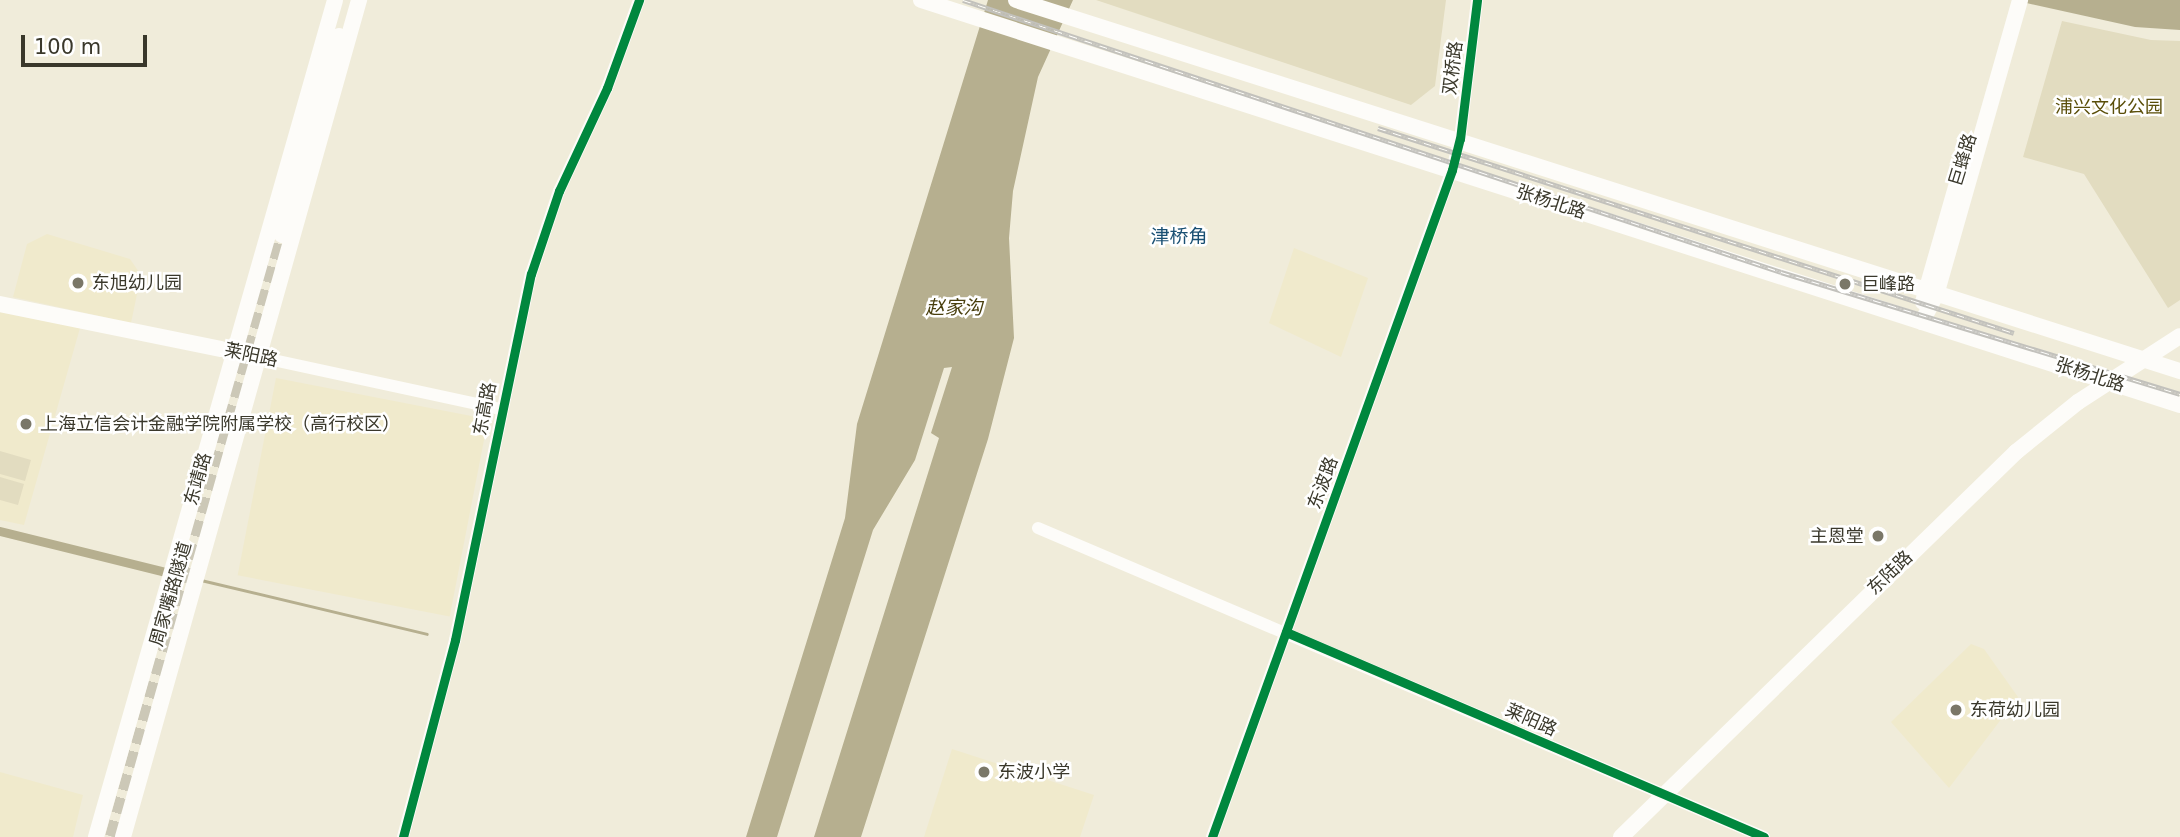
<!DOCTYPE html>
<meta charset="utf-8">
<style>
body{margin:0}
#map{position:relative;width:2180px;height:837px;overflow:hidden;background:#f0ecda;font-family:"DejaVu Sans","Noto Sans SC",sans-serif}
div>[style]{position:absolute}
.built>*{inset:0;background:#f0eacc;transform-origin:0 0}
.green>*{inset:0;background:#e2dcc0}
.water>*{inset:0;background:#b6af8f}
.stream>*{height:2.5px;margin:-1.25px;padding:0 1.25px;transform-origin:1.25px;border-radius:1.25px;background:#b6af8f}
.canal>*{height:9px;margin:-4.5px;padding:0 4.5px;transform-origin:4.5px;border-radius:4.5px;background:#b6af8f}
.major-tunnel>*{height:16px;margin-top:-8px;transform-origin:0;background:repeating-linear-gradient(90deg,#ccc8b7 0 16px,transparent 0 24px)}
.minor>*{height:12px;margin:-6px;padding:0 6px;transform-origin:6px;border-radius:6px;background:#fdfcf9}
.major>*{height:16px;margin:-8px;padding:0 8px;transform-origin:8px;border-radius:8px;background:#fdfcf9}
.rail>*{height:5px;margin-top:-2.5px;transform-origin:0;background:repeating-linear-gradient(90deg,#fff 0 8px,#c2c1bc 0 16px);box-sizing:border-box;border-block:2px solid #c2c1bc}
.cycleway>*{height:9px;margin:-4.5px;padding:0 4.5px;transform-origin:4.5px;border-radius:4.5px;background:#00873e}
.dots>*{width:19px;height:19px;translate:-50% -50%;box-sizing:border-box;border:4px solid #fff;border-radius:50%}
span{translate:-50% -50%;white-space:nowrap;text-align:center;line-height:1.15;-webkit-text-stroke:5px #fff;paint-order:stroke}
.street-label{font-size:18px;color:#3a382b}
.park-label{font-size:18px;color:#5a4e09}
.poi-label{font-size:18px;color:#3a382b}
.left{translate:0 -50%;text-align:left}
.right{translate:-100% -50%;text-align:right}
.neighbourhood-label{font-size:19px;color:#1a5073}
.water-label{font-size:19px;color:#493f0e;font-style:italic}
.scale{position:absolute;left:21px;top:35px;width:126px;height:32px;box-sizing:border-box;border:4px solid #3a382b;border-top:0;padding-left:9px;font-size:21px;line-height:24px;white-space:nowrap;color:#3a382b;-webkit-text-stroke:5px #fff;paint-order:stroke}
</style>
<div id="map">
<div class="built">
<i style="clip-path:polygon(47px 234px,130px 259px,141px 275px,131px 323px,13px 297px,27px 244px)"></i>
<i style="clip-path:polygon(1294px 248px,1368px 278px,1341px 357px,1269px 323px)"></i>
<i style="clip-path:polygon(0 312px,80px 328px,24px 525px,0 520px)"></i>
<i style="left:276px;top:378px;width:216px;height:201px;rotate:11deg"></i>
<i style="clip-path:polygon(1971px 644px,1984px 649px,2018px 697px,1949px 788px,1891px 722px)"></i>
<i style="clip-path:polygon(952px 749px,1094px 795px,1080px 837px,924px 837px)"></i>
<i style="clip-path:polygon(0 772px,83px 795px,73px 837px,0 837px)"></i>
</div>
<div class="green">
<i style="clip-path:polygon(1096px 0,1446px 0,1435px 86px,1411px 105px)"></i>
<i style="clip-path:polygon(2062px 21px,2151px 40px,2180px 41px,2180px 300px,2168px 308px,2084px 174px,2023px 157px)"></i>
<i style="clip-path:polygon(0 451px,31px 460px,25px 481px,0 474px)"></i>
<i style="clip-path:polygon(0 477px,24px 484px,18px 505px,0 500px)"></i>
</div>
<div class="water">
<i style="clip-path:polygon(988px 0,1073px 0,1038px 77px,1013px 191px,1009px 238px,1014px 338px,988px 439px,861px 837px,814px 837px,939px 438px,931px 433px,952px 367px,944px 368px,915px 460px,873px 530px,777px 837px,746px 837px,845px 518px,857px 424px)"></i>
<i style="clip-path:polygon(2013px 0,2180px 0,2180px 30px,2135px 27px)"></i>
</div>
<div class="stream">
<i style="left:201px;top:580px;width:232px;rotate:13.4deg"></i>
</div>
<div class="canal">
<i style="left:0;top:531px;width:171px;rotate:13.9deg"></i>
<i style="left:176px;top:574px;width:16px;rotate:15deg"></i>
</div>
<div class="major-tunnel">
<i style="left:113px;top:837px;width:625px;rotate:-74.32deg"></i>
</div>
<div class="minor">
<i style="left:227px;top:350px;width:280px;rotate:12.2deg"></i>
<i style="left:1038px;top:528px;width:789px;rotate:23.06deg"></i>
<i style="left:403px;top:837px;width:204px;rotate:-75.2deg"></i>
<i style="left:455px;top:640px;width:374px;rotate:-78.3deg"></i>
<i style="left:531px;top:274px;width:88px;rotate:-71.4deg"></i>
<i style="left:559px;top:191px;width:114px;rotate:-65deg"></i>
<i style="left:607px;top:88px;width:94px;rotate:-70deg"></i>
<i style="left:1212px;top:837px;width:709px;rotate:-70.21deg"></i>
<i style="left:1452px;top:170px;width:32px;rotate:-76deg"></i>
<i style="left:1460px;top:139px;width:140px;rotate:-83deg"></i>
</div>
<div class="major">
<i style="left:921px;top:0;width:1323px;rotate:17.83deg"></i>
<i style="left:1016px;top:0;width:1222px;rotate:17.68deg"></i>
<i style="left:282px;top:235px;width:207px;rotate:-74deg"></i>
<i style="left:1923px;top:302px;width:163px;rotate:-74deg"></i>
<i style="left:0;top:304px;width:226px;rotate:11.5deg"></i>
<i style="left:1922px;top:322px;width:30px;rotate:-63deg"></i>
<i style="left:1936px;top:295px;width:307px;rotate:-74.1deg"></i>
<i style="left:96px;top:837px;width:870px;rotate:-74.06deg"></i>
<i style="left:123px;top:837px;width:870px;rotate:-74.25deg"></i>
<i style="left:1621px;top:837px;width:552px;rotate:-44.27deg"></i>
<i style="left:2016px;top:452px;width:80px;rotate:-38.9deg"></i>
<i style="left:2078px;top:402px;width:121px;rotate:-32.9deg"></i>
</div>
<div class="rail">
<i style="left:963px;top:0;width:862px;rotate:18.39deg"></i>
<i style="left:1781px;top:272px;width:417px;rotate:17deg"></i>
<i style="left:1378px;top:128px;width:668px;rotate:17.87deg"></i>
</div>
<div class="cycleway">
<i style="left:1286px;top:632px;width:520px;rotate:23.21deg"></i>
<i style="left:403px;top:837px;width:204px;rotate:-75.2deg"></i>
<i style="left:455px;top:640px;width:374px;rotate:-78.3deg"></i>
<i style="left:531px;top:274px;width:88px;rotate:-71.4deg"></i>
<i style="left:559px;top:191px;width:114px;rotate:-65deg"></i>
<i style="left:607px;top:88px;width:94px;rotate:-70deg"></i>
<i style="left:1212px;top:837px;width:709px;rotate:-70.21deg"></i>
<i style="left:1452px;top:170px;width:32px;rotate:-76deg"></i>
<i style="left:1460px;top:139px;width:140px;rotate:-83deg"></i>
</div>
<div class="dots">
<i style="left:78px;top:283px;background:#7a7768"></i>
<i style="left:1845px;top:284px;background:#7a7768"></i>
<i style="left:26px;top:424px;background:#7a7768"></i>
<i style="left:1878px;top:536px;background:#7a7768"></i>
<i style="left:1956px;top:710px;background:#7a7768"></i>
<i style="left:984px;top:772px;background:#7a7768"></i>
</div>
<div class="street-label">
<span style="left:1453px;top:68px;rotate:-83deg">双桥路</span>
<span style="left:1963px;top:160px;rotate:-73deg">巨蜂路</span>
<span style="left:1551px;top:202px;rotate:18deg">张杨北路</span>
<span style="left:251px;top:355px;rotate:12deg">莱阳路</span>
<span style="left:2090px;top:375px;rotate:18deg">张杨北路</span>
<span style="left:485px;top:409px;rotate:-79deg">东高路</span>
<span style="left:198px;top:479px;rotate:-74deg">东靖路</span>
<span style="left:1323px;top:483px;rotate:-70deg">东波路</span>
<span style="left:1890px;top:573px;rotate:-44deg">东陆路</span>
<span style="left:171px;top:594px;rotate:-74deg">周家嘴路隧道</span>
<span style="left:1531px;top:720px;rotate:24deg">莱阳路</span>
</div>
<div class="park-label">
<span style="left:2109px;top:107px">浦兴文化公园</span>
</div>
<div class="poi-label">
<span class="left" style="left:92px;top:283px">东旭幼儿园</span>
<span class="left" style="left:1861px;top:284px">巨峰路</span>
<span class="left" style="left:40px;top:424px">上海立信会计金融学院附属学校（高行校区）</span>
<span class="right" style="left:1864px;top:536px">主恩堂</span>
<span class="left" style="left:1970px;top:710px">东荷幼儿园</span>
<span class="left" style="left:998px;top:772px">东波小学</span>
</div>
<div class="neighbourhood-label">
<span style="left:1179px;top:237px">津桥角</span>
</div>
<div class="water-label">
<span style="left:954px;top:308px">赵家沟</span>
</div>
<div class="scale">100 m</div>
</div>
